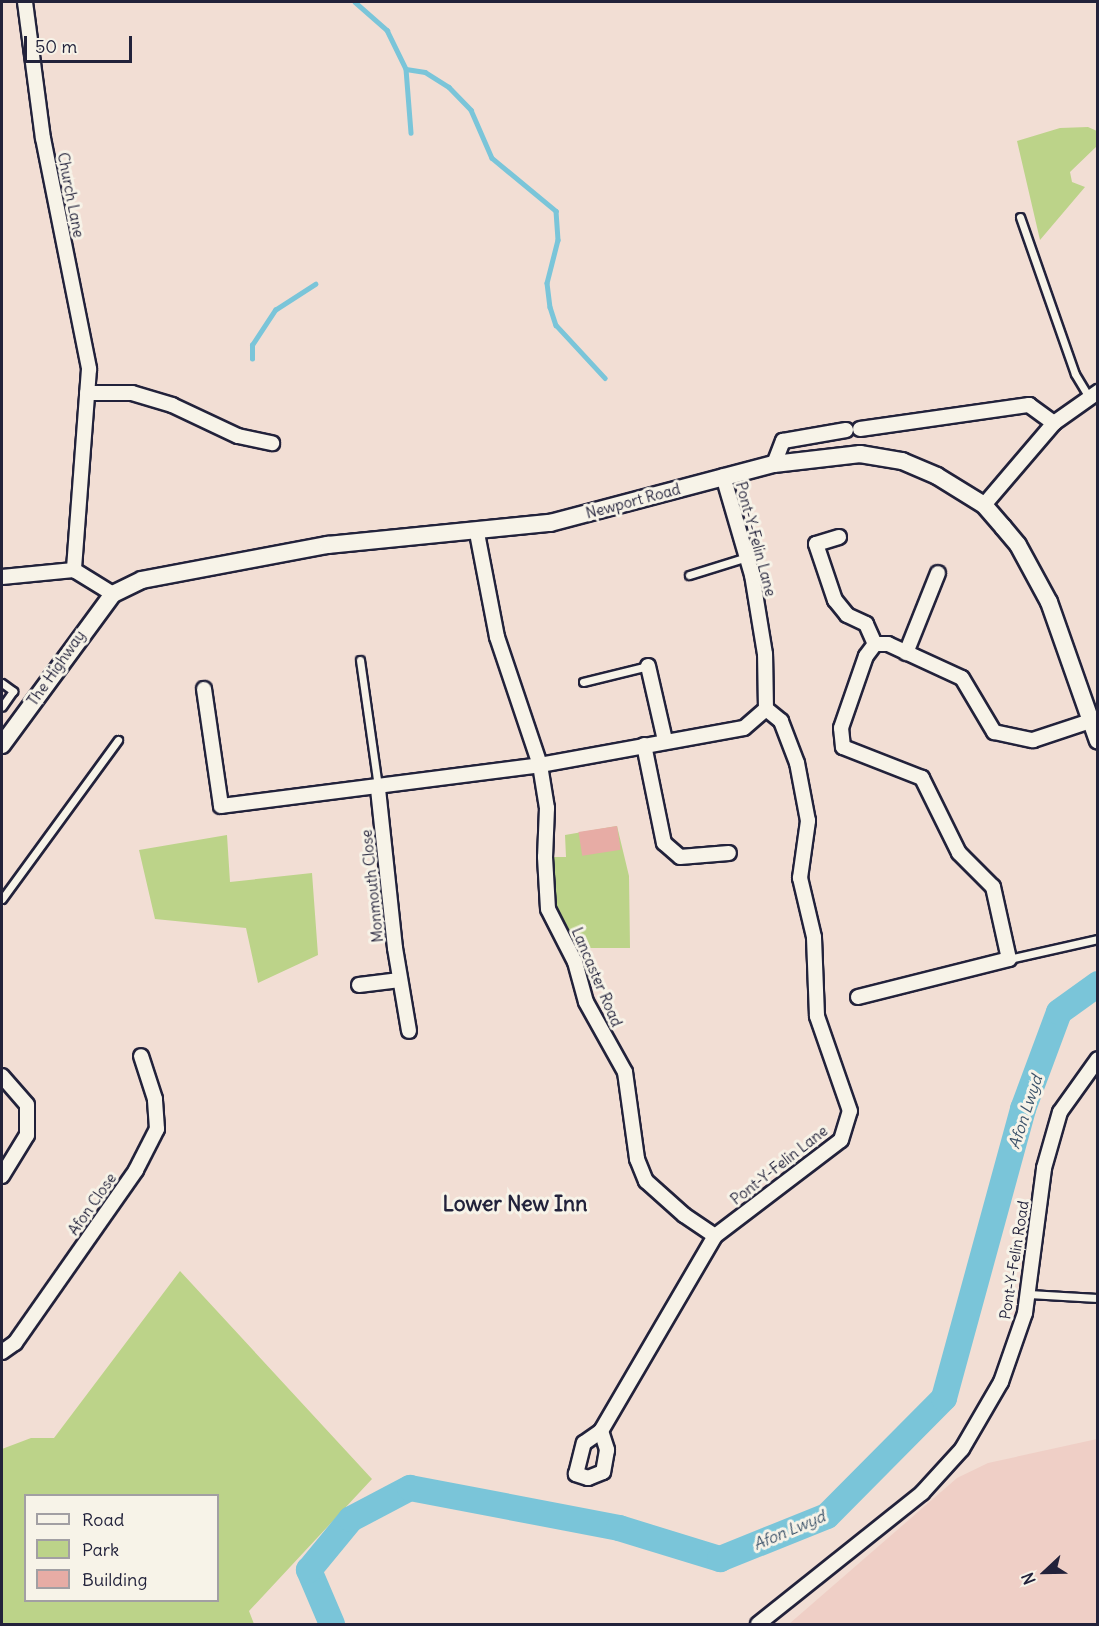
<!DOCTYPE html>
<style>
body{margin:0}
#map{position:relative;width:1099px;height:1626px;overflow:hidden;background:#f2ded4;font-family:Delius,sans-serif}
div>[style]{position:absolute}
.built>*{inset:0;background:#efcfc6}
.green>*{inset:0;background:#bcd389}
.stream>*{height:4.5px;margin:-2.25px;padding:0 2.25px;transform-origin:2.25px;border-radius:2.25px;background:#7ac5d9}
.river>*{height:26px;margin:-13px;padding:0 13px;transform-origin:13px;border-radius:13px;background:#7ac5d9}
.building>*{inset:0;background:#e7aca5;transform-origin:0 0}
.roads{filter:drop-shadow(2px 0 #22223b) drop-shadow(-2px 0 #22223b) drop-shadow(0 2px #22223b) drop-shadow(0 -2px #22223b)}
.service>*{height:7px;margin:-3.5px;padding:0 3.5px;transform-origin:3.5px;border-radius:3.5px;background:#f7f3e8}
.minor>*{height:14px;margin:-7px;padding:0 7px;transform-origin:7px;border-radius:7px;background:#f7f3e8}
.tertiary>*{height:16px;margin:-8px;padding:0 8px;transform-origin:8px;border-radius:8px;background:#f7f3e8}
span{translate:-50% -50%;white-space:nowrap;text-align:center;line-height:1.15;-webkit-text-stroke:6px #f7f3e8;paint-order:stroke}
.street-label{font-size:15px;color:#22223b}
.water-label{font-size:16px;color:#3c536a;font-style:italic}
.district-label{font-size:21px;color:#22223b;font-weight:700}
.frame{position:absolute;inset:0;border:3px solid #22223b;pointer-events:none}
.legend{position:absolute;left:24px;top:1494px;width:195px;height:108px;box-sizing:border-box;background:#f7f3e8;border:2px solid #a29fa3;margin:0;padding:8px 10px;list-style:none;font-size:18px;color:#22223b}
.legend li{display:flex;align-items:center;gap:12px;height:30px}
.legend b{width:30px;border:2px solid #a29fa3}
.north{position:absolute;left:1015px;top:1542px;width:60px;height:60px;-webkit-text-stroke:4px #f7f3e8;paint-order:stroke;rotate:248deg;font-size:16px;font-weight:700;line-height:24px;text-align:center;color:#22223b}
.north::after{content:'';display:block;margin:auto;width:21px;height:27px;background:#22223b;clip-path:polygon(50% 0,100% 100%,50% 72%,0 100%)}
.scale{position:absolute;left:24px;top:36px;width:108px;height:27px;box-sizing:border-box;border:3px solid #22223b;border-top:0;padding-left:8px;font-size:18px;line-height:21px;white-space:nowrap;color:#22223b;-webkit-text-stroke:4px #f7f3e8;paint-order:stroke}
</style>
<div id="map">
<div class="built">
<i style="clip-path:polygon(1097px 1439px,1097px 1624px,789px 1624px,957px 1478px,988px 1463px)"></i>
</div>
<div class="green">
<i style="clip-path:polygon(1088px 127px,1097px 131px,1097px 146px,1070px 172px,1072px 182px,1085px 187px,1040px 240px,1017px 141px,1060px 128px)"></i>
<i style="clip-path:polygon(617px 826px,629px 876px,630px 948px,568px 948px,548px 909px,545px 857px,566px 857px,565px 835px)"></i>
<i style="clip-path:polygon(227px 835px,230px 882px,312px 873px,318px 955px,258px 983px,246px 928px,155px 919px,139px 850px)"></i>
<i style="clip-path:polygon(evenodd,180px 1271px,372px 1479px,249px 1611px,254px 1624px,2px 1624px,2px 1449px,31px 1438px,54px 1438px,180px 1271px,26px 1496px,218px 1496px,218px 1600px,26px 1600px,26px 1496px)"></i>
</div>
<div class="stream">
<i style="left:355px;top:2px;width:43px;rotate:41.2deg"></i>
<i style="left:387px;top:30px;width:43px;rotate:64deg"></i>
<i style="left:406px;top:69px;width:64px;rotate:85.5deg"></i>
<i style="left:406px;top:69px;width:19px;rotate:9deg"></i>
<i style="left:425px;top:72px;width:28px;rotate:32deg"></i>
<i style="left:449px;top:87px;width:32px;rotate:46deg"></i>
<i style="left:471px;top:110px;width:52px;rotate:66.4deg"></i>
<i style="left:492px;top:158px;width:83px;rotate:39.6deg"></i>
<i style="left:556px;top:211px;width:29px;rotate:86deg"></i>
<i style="left:558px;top:240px;width:44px;rotate:104.3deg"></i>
<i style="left:547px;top:283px;width:24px;rotate:83deg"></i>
<i style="left:550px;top:307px;width:19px;rotate:72deg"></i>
<i style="left:556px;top:325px;width:72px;rotate:47.2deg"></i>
<i style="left:252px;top:359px;width:14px;rotate:-90deg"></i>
<i style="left:252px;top:345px;width:42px;rotate:-56.7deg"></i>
<i style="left:275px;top:310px;width:48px;rotate:-33deg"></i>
</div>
<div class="river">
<i style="left:332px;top:1624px;width:59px;rotate:-113.1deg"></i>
<i style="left:309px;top:1570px;width:66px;rotate:-50.5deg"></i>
<i style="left:351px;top:1519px;width:67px;rotate:-27.7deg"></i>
<i style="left:410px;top:1488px;width:213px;rotate:10.8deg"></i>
<i style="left:619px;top:1528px;width:106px;rotate:17.1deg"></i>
<i style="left:720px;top:1559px;width:115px;rotate:-21.9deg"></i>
<i style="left:827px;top:1516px;width:166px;rotate:-45.2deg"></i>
<i style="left:944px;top:1398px;width:300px;rotate:-74.7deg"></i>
<i style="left:1023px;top:1109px;width:103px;rotate:-69.6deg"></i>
<i style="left:1059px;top:1012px;width:48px;rotate:-35.7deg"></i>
</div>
<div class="building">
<i style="left:617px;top:826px;width:24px;height:39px;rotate:81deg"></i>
</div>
<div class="roads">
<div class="service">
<i style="left:1020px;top:217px;width:166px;rotate:70.7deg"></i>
<i style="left:1075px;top:374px;width:26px;rotate:59deg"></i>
<i style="left:689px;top:575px;width:61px;rotate:-17.2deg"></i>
<i style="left:360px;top:660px;width:127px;rotate:81.9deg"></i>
<i style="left:583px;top:682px;width:67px;rotate:-13.8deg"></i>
<i style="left:2px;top:683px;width:14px;rotate:36deg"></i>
<i style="left:13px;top:691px;width:19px;rotate:125deg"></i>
<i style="left:2px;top:899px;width:197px;rotate:-53.9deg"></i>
<i style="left:1009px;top:959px;width:91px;rotate:-12.7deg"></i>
<i style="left:1028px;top:1294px;width:70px;rotate:3.3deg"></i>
</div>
<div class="minor">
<i style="left:25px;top:2px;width:137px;rotate:82.5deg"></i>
<i style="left:43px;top:138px;width:236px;rotate:78.7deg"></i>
<i style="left:89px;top:369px;width:202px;rotate:94.3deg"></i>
<i style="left:87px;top:393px;width:45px"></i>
<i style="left:132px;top:393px;width:42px;rotate:16.7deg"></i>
<i style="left:172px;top:405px;width:73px;rotate:25.2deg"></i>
<i style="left:238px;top:436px;width:35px;rotate:12deg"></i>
<i style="left:860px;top:429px;width:171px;rotate:-8.1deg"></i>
<i style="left:1029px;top:405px;width:31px;rotate:36deg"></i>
<i style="left:774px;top:464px;width:25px;rotate:-69deg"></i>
<i style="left:783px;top:441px;width:64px;rotate:-9.9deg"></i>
<i style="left:984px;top:505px;width:108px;rotate:-49.5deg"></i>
<i style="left:1054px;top:423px;width:54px;rotate:-35.2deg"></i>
<i style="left:477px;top:533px;width:106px;rotate:79.1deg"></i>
<i style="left:497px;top:637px;width:135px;rotate:71.4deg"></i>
<i style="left:540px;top:765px;width:44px;rotate:80.8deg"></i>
<i style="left:547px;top:808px;width:49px;rotate:92.3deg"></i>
<i style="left:545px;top:857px;width:52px;rotate:86.7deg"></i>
<i style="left:548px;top:909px;width:59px;rotate:63deg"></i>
<i style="left:575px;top:962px;width:41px;rotate:74.6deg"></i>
<i style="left:586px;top:1002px;width:80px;rotate:60.9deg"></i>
<i style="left:625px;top:1072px;width:88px;rotate:82.1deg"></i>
<i style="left:637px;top:1159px;width:24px;rotate:68deg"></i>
<i style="left:646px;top:1181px;width:51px;rotate:41.8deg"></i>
<i style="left:684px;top:1215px;width:37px;rotate:34deg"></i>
<i style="left:839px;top:537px;width:24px;rotate:163deg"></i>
<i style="left:816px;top:544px;width:59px;rotate:71.3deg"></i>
<i style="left:835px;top:600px;width:19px;rotate:51deg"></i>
<i style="left:847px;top:615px;width:21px;rotate:25deg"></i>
<i style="left:866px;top:624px;width:22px;rotate:66deg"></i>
<i style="left:2px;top:577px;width:72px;rotate:-5.6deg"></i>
<i style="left:74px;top:570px;width:46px;rotate:31.6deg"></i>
<i style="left:875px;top:644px;width:13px"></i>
<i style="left:888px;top:644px;width:81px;rotate:24.7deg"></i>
<i style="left:962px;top:678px;width:63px;rotate:59.3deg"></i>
<i style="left:994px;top:732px;width:40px;rotate:12deg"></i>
<i style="left:1033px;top:740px;width:60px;rotate:-18.4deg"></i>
<i style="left:906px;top:653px;width:86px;rotate:-68.2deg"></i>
<i style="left:648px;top:666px;width:76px;rotate:77.1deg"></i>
<i style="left:204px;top:689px;width:118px;rotate:81.7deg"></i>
<i style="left:221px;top:806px;width:322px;rotate:-7.3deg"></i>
<i style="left:540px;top:765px;width:207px;rotate:-10.3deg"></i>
<i style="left:744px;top:728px;width:29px;rotate:-41deg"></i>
<i style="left:644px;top:745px;width:100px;rotate:78.5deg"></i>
<i style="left:664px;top:843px;width:21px;rotate:41deg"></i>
<i style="left:680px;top:857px;width:49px;rotate:-4.7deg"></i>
<i style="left:378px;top:789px;width:160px;rotate:83.9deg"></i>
<i style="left:395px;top:948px;width:84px;rotate:80.4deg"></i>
<i style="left:359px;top:985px;width:41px;rotate:-7deg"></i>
<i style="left:858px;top:997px;width:156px;rotate:-14.1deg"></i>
<i style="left:1009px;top:959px;width:74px;rotate:-102.5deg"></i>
<i style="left:993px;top:887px;width:48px;rotate:-135deg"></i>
<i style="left:959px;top:853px;width:84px;rotate:-116.3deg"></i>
<i style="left:922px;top:778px;width:85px;rotate:-158.6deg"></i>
<i style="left:843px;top:747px;width:19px;rotate:-96deg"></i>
<i style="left:841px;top:728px;width:76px;rotate:-70.9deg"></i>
<i style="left:866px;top:656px;width:15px;rotate:-53deg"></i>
<i style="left:2px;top:1076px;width:38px;rotate:49deg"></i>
<i style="left:27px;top:1105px;width:30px;rotate:90deg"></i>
<i style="left:27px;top:1135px;width:48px;rotate:121.4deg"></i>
<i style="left:2px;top:1352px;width:16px;rotate:-35deg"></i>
<i style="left:15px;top:1343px;width:211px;rotate:-55deg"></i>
<i style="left:136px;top:1170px;width:46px;rotate:-62.9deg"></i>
<i style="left:157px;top:1129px;width:30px;rotate:-94deg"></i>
<i style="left:155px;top:1099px;width:45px;rotate:-108deg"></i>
<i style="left:601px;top:1431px;width:226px;rotate:-59.7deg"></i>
<i style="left:715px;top:1236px;width:158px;rotate:-37.3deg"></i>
<i style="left:841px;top:1140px;width:30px;rotate:-73deg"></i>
<i style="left:850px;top:1111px;width:101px;rotate:-109.2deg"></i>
<i style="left:817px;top:1016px;width:79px;rotate:-92.2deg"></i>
<i style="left:814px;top:937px;width:61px;rotate:-103.3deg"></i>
<i style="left:800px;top:878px;width:58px;rotate:-82deg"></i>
<i style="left:808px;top:821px;width:59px;rotate:-100.7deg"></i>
<i style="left:797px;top:763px;width:45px;rotate:-110.9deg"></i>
<i style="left:781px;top:721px;width:19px;rotate:-141deg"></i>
<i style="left:766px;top:709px;width:55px;rotate:-91deg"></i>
<i style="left:765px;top:654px;width:80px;rotate:-99.3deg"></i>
<i style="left:752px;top:575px;width:103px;rotate:-106.3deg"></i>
<i style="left:601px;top:1431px;width:20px;rotate:72deg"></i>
<i style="left:607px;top:1450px;width:22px;rotate:100deg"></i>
<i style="left:603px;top:1472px;width:16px;rotate:158deg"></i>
<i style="left:588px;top:1478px;width:13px;rotate:-162deg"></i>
<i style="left:576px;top:1474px;width:32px;rotate:-76deg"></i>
<i style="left:584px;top:1443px;width:21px;rotate:-35deg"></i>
<i style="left:758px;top:1624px;width:210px;rotate:-38.6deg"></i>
<i style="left:922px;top:1493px;width:59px;rotate:-47.7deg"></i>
<i style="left:962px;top:1449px;width:78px;rotate:-59.8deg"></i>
<i style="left:1001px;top:1382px;width:73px;rotate:-70.8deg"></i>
<i style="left:1025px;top:1313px;width:146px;rotate:-82.5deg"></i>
<i style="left:1044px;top:1168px;width:58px;rotate:-74.1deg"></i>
<i style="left:1060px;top:1112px;width:65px;rotate:-54.4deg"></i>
</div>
<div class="tertiary">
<i style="left:2px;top:745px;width:187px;rotate:-53.7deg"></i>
<i style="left:113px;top:594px;width:32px;rotate:-26deg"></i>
<i style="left:142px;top:580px;width:189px;rotate:-10.7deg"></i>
<i style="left:328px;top:545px;width:223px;rotate:-5.7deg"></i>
<i style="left:550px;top:523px;width:232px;rotate:-14.8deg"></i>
<i style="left:774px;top:464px;width:87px;rotate:-6.6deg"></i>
<i style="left:860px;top:454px;width:43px;rotate:9.5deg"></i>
<i style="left:902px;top:461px;width:38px;rotate:23deg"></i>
<i style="left:937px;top:476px;width:55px;rotate:31.7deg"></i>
<i style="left:984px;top:505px;width:29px;rotate:49deg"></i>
<i style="left:1003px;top:527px;width:23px;rotate:50deg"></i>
<i style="left:1018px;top:545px;width:65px;rotate:61.5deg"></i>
<i style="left:1049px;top:602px;width:147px;rotate:70.6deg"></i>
</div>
</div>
<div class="street-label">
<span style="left:71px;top:195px;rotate:79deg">Church Lane</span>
<span style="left:633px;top:501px;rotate:-15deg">Newport Road</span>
<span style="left:756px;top:539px;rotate:75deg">Pont-Y-Felin Lane</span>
<span style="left:56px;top:668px;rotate:-55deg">The Highway</span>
<span style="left:372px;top:886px;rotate:-96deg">Monmouth Close</span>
<span style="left:597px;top:977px;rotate:67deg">Lancaster Road</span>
<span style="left:779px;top:1165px;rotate:-38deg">Pont-Y-Felin Lane</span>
<span style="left:92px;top:1204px;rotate:-55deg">Afon Close</span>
<span style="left:1014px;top:1260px;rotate:-81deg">Pont-Y-Felin Road</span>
</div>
<div class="water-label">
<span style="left:1025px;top:1112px;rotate:-72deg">Afon Lwyd</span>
<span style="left:789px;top:1530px;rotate:-23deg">Afon Lwyd</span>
</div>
<div class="district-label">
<span style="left:515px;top:1204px">Lower New Inn</span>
</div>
<div class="frame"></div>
<ul class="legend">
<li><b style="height:8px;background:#f7f3e8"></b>Road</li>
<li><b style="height:16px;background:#bcd389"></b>Park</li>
<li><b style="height:16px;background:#e7aca5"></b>Building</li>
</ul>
<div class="north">N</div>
<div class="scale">50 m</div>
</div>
